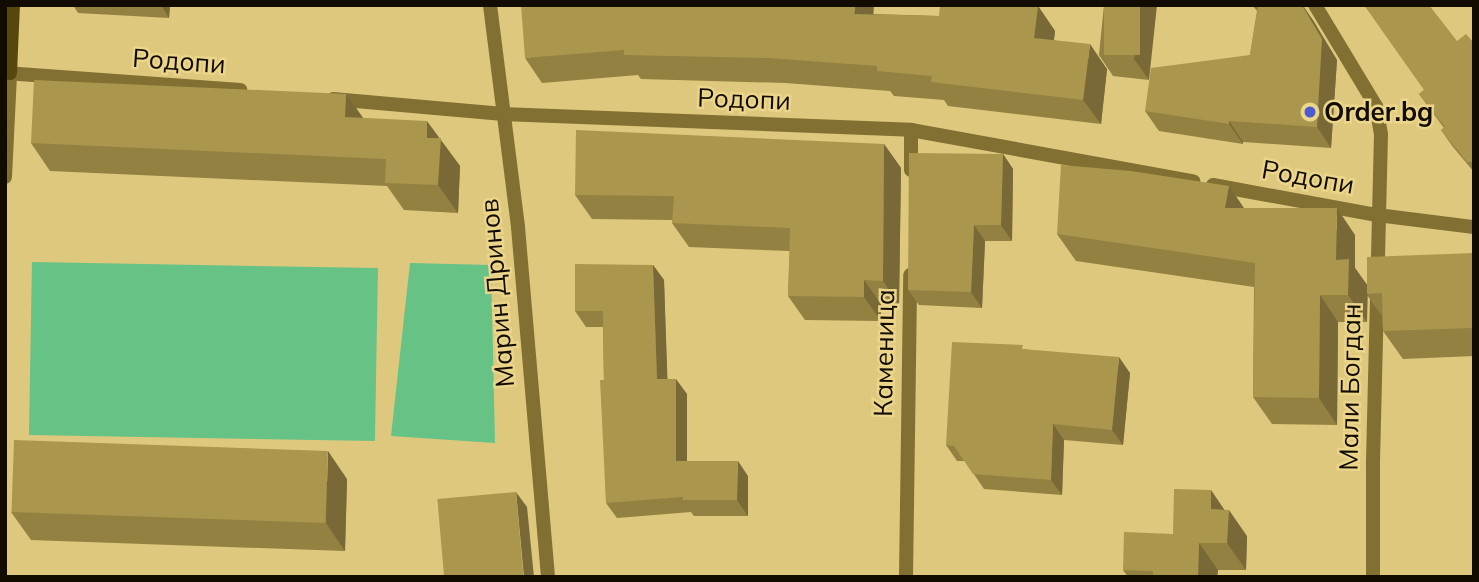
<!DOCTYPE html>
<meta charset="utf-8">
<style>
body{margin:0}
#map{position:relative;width:1479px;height:582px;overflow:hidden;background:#ddc87e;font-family:Mulish,sans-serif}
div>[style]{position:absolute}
.green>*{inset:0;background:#67c286;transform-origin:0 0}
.street>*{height:14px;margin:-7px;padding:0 7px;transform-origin:7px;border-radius:7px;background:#827032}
.secondary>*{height:14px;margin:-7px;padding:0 7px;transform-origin:7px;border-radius:7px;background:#56470b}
.wall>*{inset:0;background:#938142}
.shaded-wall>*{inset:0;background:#786936}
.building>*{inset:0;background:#ab964d;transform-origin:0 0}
.dots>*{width:19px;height:19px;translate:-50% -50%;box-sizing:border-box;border:4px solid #ead58b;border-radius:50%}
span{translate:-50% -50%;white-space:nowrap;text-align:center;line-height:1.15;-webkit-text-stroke:5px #ead58b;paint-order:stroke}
.street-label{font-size:26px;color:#120c00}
.poi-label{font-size:26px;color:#120c00;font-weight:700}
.left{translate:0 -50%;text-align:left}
.frame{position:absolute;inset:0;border:7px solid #120c00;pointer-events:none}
</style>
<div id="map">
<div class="green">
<i style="left:32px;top:262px;width:346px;height:173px;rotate:1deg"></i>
<i style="clip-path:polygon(410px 263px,491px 265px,495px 443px,391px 436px)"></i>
</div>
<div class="street">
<i style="left:490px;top:5px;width:224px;rotate:82.8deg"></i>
<i style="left:518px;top:227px;width:351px;rotate:85.1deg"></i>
<i style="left:1315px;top:5px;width:118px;rotate:58.9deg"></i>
<i style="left:1376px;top:106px;width:28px;rotate:80deg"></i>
<i style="left:1381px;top:134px;width:327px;rotate:91.4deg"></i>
<i style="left:1373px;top:461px;width:116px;rotate:90deg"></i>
<i style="left:5px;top:73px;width:236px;rotate:4.1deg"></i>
<i style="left:333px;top:99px;width:171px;rotate:5deg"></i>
<i style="left:503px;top:114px;width:408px;rotate:2.2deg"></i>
<i style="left:911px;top:130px;width:287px;rotate:10.3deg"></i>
<i style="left:911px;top:170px;width:40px;rotate:-90deg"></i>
<i style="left:5px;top:177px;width:104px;rotate:-87.2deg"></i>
<i style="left:1213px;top:185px;width:167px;rotate:10.4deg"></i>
<i style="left:1377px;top:215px;width:98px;rotate:7.1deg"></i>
<i style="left:906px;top:577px;width:302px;rotate:-89.2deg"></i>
</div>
<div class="secondary">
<i style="left:10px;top:73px;width:68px;rotate:-87.5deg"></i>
</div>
<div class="wall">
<i style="clip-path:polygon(73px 5px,170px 5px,169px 18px,78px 13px)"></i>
<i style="clip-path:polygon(1104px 5px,1149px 80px,1113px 76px,1099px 55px)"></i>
<i style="clip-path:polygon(1252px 5px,1303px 5px,1337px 60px,1331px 148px,1243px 142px,1243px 144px,1159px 131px,1145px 111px,1250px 55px,1257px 11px)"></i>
<i style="clip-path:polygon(1038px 6px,1055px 31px,1054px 40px,1107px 69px,1101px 124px,948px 106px,944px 100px,894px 96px,890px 91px,786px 83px,641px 79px,638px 75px,542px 83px,525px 58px,874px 14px,939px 16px)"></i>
<i style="clip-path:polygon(1457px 41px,1474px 43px,1474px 172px,1453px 147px,1441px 130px,1444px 128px,1419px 94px,1424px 90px)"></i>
<i style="clip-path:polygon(346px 94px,363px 118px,439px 138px,460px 166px,458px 213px,404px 210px,387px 186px,50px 171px,31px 143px)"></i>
<i style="clip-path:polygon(884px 144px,901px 168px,899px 305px,881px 304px,881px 321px,805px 320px,788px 296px,790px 251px,689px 247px,672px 223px,672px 220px,592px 219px,575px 195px)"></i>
<i style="clip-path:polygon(1003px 154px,1013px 169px,1012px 241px,985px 241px,982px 308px,919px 305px,908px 290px)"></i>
<i style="clip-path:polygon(1229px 186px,1244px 208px,1355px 235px,1355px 268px,1367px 285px,1474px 253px,1474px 356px,1403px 359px,1383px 331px,1382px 316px,1367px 295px,1367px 322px,1338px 322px,1337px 425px,1272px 424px,1253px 397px,1254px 287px,1076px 261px,1057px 234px)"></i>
<i style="clip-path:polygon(653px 265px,664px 280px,667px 379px,687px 394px,687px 461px,748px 476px,748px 516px,694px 516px,691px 512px,617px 518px,606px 503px,603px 327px,586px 327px,575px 311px)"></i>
<i style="clip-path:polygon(1025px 349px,1130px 373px,1123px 445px,1064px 440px,1062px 495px,984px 489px,965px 461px,957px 461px,946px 445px)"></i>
<i style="clip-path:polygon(347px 479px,345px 551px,31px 540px,11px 512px)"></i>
<i style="clip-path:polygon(1173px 534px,1247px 536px,1246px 570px,1218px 570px,1217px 577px,1128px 577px,1123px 570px)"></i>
</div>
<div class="shaded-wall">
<i style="clip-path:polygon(161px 5px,170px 5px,169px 18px)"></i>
<i style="clip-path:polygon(855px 5px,874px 5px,872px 38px,854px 14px)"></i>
<i style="clip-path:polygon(1140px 5px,1157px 5px,1149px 80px,1134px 59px)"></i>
<i style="clip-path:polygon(1302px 5px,1313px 20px,1337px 60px,1331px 148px,1317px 127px)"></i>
<i style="clip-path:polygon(1038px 6px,1055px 31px,1051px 62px,1034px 38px)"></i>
<i style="clip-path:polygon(1090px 44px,1107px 69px,1101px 124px,1083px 100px)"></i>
<i style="clip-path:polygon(346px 94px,366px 122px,345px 117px)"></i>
<i style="clip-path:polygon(427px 121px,460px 166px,458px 213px,438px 185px,427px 138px)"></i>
<i style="clip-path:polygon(1229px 121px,1243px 142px,1243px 144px,1229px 124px)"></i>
<i style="clip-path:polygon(884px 144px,901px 168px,899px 305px,883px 281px)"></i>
<i style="clip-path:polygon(1003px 154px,1013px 169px,1012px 241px,1001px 225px)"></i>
<i style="clip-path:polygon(1229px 186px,1247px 213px,1225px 208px)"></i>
<i style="clip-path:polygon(1337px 208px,1355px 235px,1355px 268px,1368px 286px,1367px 322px,1348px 295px,1336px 260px)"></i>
<i style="clip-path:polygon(974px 225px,985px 241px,982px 308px,971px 292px)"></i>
<i style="clip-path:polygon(653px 265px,664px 280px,668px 395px,657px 379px)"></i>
<i style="clip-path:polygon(864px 280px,881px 304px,881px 321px,864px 297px)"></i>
<i style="clip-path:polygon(1320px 295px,1338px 322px,1337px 425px,1319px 398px)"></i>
<i style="clip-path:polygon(1119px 357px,1130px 373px,1123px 445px,1112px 430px)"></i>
<i style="clip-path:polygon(676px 379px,687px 394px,687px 476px,676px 461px)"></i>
<i style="clip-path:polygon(1053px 424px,1064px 440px,1062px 495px,1051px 480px)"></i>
<i style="clip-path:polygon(328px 451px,347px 479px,345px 551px,326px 523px)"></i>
<i style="clip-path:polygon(738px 461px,748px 476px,748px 516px,737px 500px)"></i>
<i style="clip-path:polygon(1211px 490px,1228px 515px,1229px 510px,1247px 536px,1246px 570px,1227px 543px,1211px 509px)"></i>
<i style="clip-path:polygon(516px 492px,527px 507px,534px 577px,524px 577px)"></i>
<i style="clip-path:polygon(1199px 543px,1218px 570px,1217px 577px,1198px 577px)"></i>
</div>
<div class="building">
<i style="clip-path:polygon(521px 5px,855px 5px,854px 14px,939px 16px,940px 5px,1029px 5px,1038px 6px,1034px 38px,1090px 44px,1083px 100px,931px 82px,932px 76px,877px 71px,877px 66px,768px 58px,624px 55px,624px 50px,525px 58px)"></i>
<i style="left:1104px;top:5px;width:36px;height:50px"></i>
<i style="clip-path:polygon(1256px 5px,1302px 5px,1322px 39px,1317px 127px,1229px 121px,1229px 124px,1145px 111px,1151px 68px,1250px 55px,1258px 7px)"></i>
<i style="clip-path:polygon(1364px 5px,1429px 5px,1457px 41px,1466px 34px,1474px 43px,1474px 162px,1467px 162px,1441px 130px,1445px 127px,1419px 94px,1424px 90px)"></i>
<i style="clip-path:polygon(34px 80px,346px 94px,345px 117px,427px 121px,427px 138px,441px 138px,438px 185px,385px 183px,386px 159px,31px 143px)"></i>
<i style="clip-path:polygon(576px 130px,884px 144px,883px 281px,864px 280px,864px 297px,788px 296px,790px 228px,672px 223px,674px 196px,575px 195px)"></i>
<i style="clip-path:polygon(909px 153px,1003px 154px,1001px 225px,974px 225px,971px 292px,908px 290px)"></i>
<i style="clip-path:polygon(1061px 165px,1131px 171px,1229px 186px,1225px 208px,1337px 208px,1336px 260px,1349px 259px,1348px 295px,1320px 295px,1319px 398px,1253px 397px,1255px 263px,1057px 234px)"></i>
<i style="clip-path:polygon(1474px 253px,1474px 328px,1383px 331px,1382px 293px,1367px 294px,1367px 257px)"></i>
<i style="clip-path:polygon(575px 264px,653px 265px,657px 379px,676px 379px,676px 461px,738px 461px,737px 500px,683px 500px,683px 497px,606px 503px,600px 380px,604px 380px,603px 311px,575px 311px)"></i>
<i style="clip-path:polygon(952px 342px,1023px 345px,1022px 349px,1119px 357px,1112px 430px,1053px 424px,1051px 480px,973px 474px,954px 446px,946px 445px)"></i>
<i style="left:14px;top:440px;width:314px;height:72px;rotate:2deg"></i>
<i style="clip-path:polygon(1174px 489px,1211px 490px,1211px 509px,1229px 510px,1227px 543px,1199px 543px,1198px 577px,1153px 577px,1153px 571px,1123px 570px,1124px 532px,1173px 534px)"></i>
<i style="left:516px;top:492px;width:85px;height:79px;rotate:85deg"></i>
</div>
<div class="dots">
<i style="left:1310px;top:112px;background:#4c59cf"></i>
</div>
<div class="street-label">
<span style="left:179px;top:61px;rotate:4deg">Родопи</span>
<span style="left:744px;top:99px;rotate:2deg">Родопи</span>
<span style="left:1308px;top:177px;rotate:10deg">Родопи</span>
<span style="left:497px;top:293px;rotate:-95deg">Марин Дринов</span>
<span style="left:884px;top:353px;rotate:-89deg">Каменица</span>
<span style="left:1350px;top:387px;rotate:-89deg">Мали Богдан</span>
</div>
<div class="poi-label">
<span class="left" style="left:1324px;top:112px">Order.bg</span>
</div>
<div class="frame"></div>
</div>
